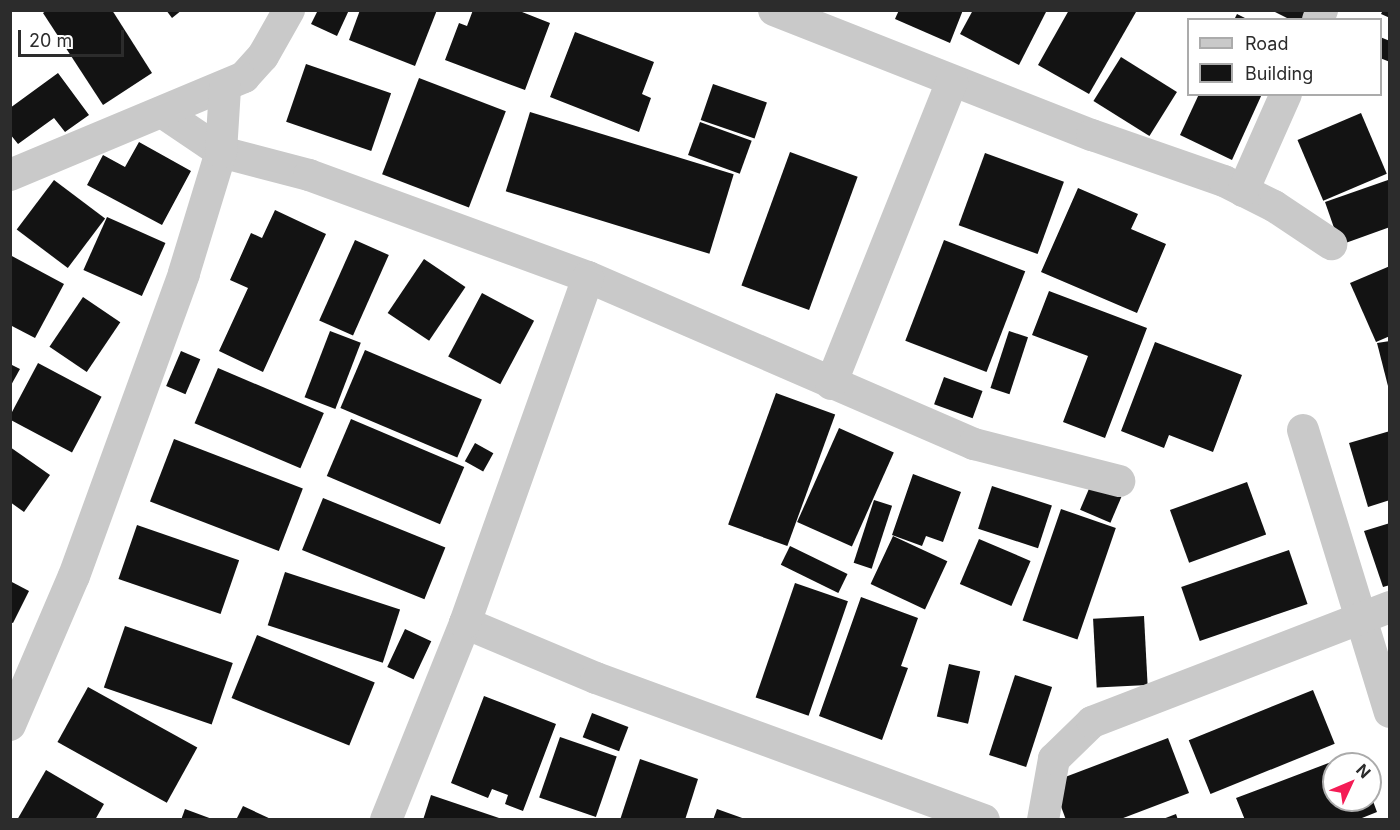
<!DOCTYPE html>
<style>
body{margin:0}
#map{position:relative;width:1400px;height:830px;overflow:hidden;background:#fff;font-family:Inter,sans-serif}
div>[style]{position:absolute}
.building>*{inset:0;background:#131313;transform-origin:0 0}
.street>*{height:32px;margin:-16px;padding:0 16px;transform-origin:16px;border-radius:16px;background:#c9c9c9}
span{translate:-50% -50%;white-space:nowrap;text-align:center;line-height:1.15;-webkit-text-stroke:6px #fff;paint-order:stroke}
.frame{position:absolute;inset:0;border:12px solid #2c2c2c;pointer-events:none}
.legend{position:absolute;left:1187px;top:18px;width:195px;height:78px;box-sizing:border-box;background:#fff;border:2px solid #ababab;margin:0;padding:8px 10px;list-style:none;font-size:18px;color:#2c2c2c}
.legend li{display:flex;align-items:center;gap:12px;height:30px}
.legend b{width:30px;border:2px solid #ababab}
.north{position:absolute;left:1322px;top:752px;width:60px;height:60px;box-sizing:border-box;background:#fff;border:2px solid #ababab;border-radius:50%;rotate:46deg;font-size:16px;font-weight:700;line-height:24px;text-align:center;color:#2c2c2c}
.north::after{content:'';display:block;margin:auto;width:21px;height:27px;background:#f41c55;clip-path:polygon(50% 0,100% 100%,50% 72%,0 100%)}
.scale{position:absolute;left:18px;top:30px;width:106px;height:27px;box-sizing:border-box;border:3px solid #2c2c2c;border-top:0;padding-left:8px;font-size:18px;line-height:21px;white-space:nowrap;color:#2c2c2c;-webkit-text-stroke:4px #fff;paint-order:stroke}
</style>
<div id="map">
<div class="building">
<i style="clip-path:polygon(47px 10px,112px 10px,152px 73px,103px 105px,43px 13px)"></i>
<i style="clip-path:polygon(166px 10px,182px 10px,172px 18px)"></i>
<i style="clip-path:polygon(318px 10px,349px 10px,337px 36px,311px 24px)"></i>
<i style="clip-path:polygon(360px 10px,437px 10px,415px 66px,349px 40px)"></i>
<i style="clip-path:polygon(473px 10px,517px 10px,550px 23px,525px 90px,445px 60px,459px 23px,467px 26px)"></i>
<i style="clip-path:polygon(899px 10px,963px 10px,950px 43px,895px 19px)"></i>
<i style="clip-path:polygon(973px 10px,1047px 10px,1019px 65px,960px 34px)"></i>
<i style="clip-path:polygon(1069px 10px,1136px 12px,1089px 94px,1038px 65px)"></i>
<i style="clip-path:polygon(1271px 10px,1308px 10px,1304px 20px,1291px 20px)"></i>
<i style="clip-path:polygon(1383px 10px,1390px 10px,1390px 18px,1381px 14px)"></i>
<i style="clip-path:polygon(1237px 14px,1249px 20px,1234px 20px)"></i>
<i style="clip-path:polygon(575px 32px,654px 62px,642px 94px,651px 98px,639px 132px,550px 97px)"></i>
<i style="clip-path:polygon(1380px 37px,1390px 41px,1390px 62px,1380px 58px)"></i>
<i style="left:1121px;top:57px;width:66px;height:52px;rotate:32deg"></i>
<i style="left:306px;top:64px;width:90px;height:61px;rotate:19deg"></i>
<i style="clip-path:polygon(58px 73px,89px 115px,65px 132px,54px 118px,18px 144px,10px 134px,10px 108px)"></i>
<i style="left:419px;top:78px;width:93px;height:103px;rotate:21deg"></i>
<i style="left:713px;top:84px;width:57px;height:38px;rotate:19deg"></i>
<i style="clip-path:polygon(1199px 94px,1262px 94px,1232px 160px,1180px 135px)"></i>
<i style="left:530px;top:112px;width:213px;height:83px;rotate:17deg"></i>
<i style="left:1361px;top:113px;width:66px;height:69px;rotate:67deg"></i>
<i style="left:700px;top:122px;width:55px;height:35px;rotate:20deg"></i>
<i style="clip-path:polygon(139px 142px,191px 171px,162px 225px,87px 185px,103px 155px,125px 167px)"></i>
<i style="left:790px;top:152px;width:72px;height:142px;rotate:20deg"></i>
<i style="left:985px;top:153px;width:84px;height:77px;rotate:20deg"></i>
<i style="left:54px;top:180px;width:64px;height:62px;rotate:37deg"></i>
<i style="clip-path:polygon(1388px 180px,1390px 227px,1340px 245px,1325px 202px)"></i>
<i style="clip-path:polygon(1078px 188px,1138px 214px,1131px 229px,1166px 244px,1137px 313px,1041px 272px)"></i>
<i style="clip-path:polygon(275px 210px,326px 234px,263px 372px,219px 351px,248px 288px,230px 280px,251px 233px,262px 238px)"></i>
<i style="left:107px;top:217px;width:64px;height:58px;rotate:24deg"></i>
<i style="left:355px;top:240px;width:37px;height:88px;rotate:24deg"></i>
<i style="left:944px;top:240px;width:87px;height:108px;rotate:21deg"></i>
<i style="clip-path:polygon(10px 255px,64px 284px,35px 338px,10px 325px)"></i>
<i style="left:424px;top:259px;width:50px;height:65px;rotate:34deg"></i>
<i style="clip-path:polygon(1390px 266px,1390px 336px,1376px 342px,1350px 283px)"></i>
<i style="clip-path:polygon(1049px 291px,1147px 328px,1105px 438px,1063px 422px,1088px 356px,1032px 335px)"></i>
<i style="left:482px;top:293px;width:59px;height:72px;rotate:28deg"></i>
<i style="left:83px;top:297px;width:45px;height:60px;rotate:34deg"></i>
<i style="left:330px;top:331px;width:33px;height:71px;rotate:21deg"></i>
<i style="left:1009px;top:331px;width:20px;height:60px;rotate:18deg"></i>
<i style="clip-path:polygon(1390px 341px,1390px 389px,1389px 390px,1377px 343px)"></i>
<i style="clip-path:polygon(1155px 342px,1242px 375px,1213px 452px,1169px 435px,1164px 448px,1121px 431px)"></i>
<i style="left:365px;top:350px;width:127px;height:63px;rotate:23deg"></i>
<i style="left:181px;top:351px;width:21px;height:38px;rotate:23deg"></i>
<i style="left:38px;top:363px;width:72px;height:63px;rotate:28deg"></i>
<i style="clip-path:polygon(10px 364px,20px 369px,10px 387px)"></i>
<i style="left:218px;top:368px;width:115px;height:60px;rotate:23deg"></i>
<i style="left:944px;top:377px;width:41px;height:29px;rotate:20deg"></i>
<i style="left:776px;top:393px;width:63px;height:140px;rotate:20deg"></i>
<i style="left:351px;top:419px;width:123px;height:62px;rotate:23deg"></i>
<i style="left:839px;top:428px;width:60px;height:103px;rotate:24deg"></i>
<i style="clip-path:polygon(1390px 431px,1390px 500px,1368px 507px,1349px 443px)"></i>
<i style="left:174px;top:439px;width:138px;height:67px;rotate:21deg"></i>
<i style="left:475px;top:443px;width:21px;height:21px;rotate:29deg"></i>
<i style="clip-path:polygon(10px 447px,50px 475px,24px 512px,10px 502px)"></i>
<i style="clip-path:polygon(913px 474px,961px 492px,943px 542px,926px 536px,922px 546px,892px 535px)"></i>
<i style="left:1247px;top:482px;width:56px;height:82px;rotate:70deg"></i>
<i style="left:1091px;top:484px;width:33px;height:28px;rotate:23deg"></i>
<i style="left:992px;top:486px;width:63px;height:45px;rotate:18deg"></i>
<i style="left:323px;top:498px;width:132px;height:56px;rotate:22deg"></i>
<i style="left:874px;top:500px;width:19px;height:66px;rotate:18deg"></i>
<i style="left:1061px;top:509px;width:58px;height:118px;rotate:19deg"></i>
<i style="clip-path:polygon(1390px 523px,1390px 585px,1383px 587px,1364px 531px)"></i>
<i style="left:137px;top:525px;width:108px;height:57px;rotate:19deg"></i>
<i style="left:893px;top:536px;width:60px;height:53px;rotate:25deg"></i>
<i style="left:979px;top:539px;width:56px;height:49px;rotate:23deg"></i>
<i style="left:790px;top:546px;width:64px;height:21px;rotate:26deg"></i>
<i style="left:1289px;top:550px;width:57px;height:114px;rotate:71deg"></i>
<i style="left:285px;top:572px;width:121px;height:56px;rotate:18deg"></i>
<i style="clip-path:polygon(10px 581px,29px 591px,13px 623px,10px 622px)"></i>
<i style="left:795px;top:583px;width:56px;height:121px;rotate:19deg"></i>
<i style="clip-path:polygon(861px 597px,918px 618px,901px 666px,908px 668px,882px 740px,819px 716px)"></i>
<i style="left:1144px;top:616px;width:69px;height:51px;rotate:87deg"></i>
<i style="left:125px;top:626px;width:114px;height:65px;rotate:19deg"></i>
<i style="left:405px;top:629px;width:29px;height:42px;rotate:25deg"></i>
<i style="left:257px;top:635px;width:127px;height:68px;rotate:22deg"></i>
<i style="left:949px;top:664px;width:32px;height:54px;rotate:13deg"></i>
<i style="left:1015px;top:675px;width:39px;height:84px;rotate:18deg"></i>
<i style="left:88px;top:687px;width:125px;height:63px;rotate:29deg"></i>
<i style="left:1313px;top:690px;width:58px;height:134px;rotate:68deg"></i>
<i style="clip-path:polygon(484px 696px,556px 724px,523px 811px,505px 804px,508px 795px,492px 789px,488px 798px,451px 783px)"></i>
<i style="left:592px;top:713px;width:39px;height:26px;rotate:21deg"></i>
<i style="left:560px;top:737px;width:60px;height:64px;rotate:19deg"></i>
<i style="clip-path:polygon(1168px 738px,1189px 793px,1118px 820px,1066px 820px,1052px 782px)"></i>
<i style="clip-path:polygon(1355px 753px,1359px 764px,1334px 764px,1334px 800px,1370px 800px,1370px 793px,1377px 812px,1357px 820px,1245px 820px,1236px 798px)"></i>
<i style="clip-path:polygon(640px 759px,698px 779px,685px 820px,620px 820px)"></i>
<i style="clip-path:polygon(46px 770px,104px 804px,95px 820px,17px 820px)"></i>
<i style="clip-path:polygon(431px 795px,502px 819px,501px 820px,423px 820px)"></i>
<i style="clip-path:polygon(243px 806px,273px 820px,236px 820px)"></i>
<i style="clip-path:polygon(185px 809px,212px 819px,212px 820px,181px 820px)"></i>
<i style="clip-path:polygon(717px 809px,745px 819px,745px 820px,713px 820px)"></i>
<i style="clip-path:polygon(1176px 814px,1178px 820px,1163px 820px,1163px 819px)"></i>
</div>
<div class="street">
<i style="left:774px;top:10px;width:342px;rotate:21.5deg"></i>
<i style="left:1092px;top:135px;width:140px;rotate:19.2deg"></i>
<i style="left:1224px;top:181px;width:56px;rotate:26.6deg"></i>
<i style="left:1274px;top:206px;width:69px;rotate:33.7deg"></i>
<i style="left:1318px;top:20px;width:11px;rotate:-68deg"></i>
<i style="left:162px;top:112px;width:71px;rotate:34.1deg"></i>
<i style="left:221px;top:152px;width:91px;rotate:14.6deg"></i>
<i style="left:309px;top:175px;width:297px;rotate:20.1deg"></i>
<i style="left:588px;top:277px;width:421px;rotate:23.4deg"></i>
<i style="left:974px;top:444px;width:150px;rotate:14.3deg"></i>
<i style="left:10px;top:175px;width:254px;rotate:-22.7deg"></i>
<i style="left:244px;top:77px;width:28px;rotate:-48deg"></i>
<i style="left:263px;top:56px;width:53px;rotate:-60.5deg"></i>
<i style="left:1243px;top:191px;width:106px;rotate:-66.1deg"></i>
<i style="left:831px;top:384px;width:326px;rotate:-68.2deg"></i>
<i style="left:1303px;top:430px;width:295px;rotate:72.9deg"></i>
<i style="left:465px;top:623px;width:142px;rotate:22.8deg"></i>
<i style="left:596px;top:678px;width:413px;rotate:20.1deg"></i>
<i style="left:10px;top:725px;width:162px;rotate:-66.8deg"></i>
<i style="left:74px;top:576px;width:322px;rotate:-70deg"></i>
<i style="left:184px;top:273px;width:127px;rotate:-73deg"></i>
<i style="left:221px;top:152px;width:64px;rotate:-86.4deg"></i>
<i style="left:386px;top:820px;width:212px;rotate:-68.1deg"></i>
<i style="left:465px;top:623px;width:367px;rotate:-70.4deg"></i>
<i style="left:1043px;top:820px;width:62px;rotate:-79.8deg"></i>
<i style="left:1054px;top:759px;width:53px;rotate:-44.2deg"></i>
<i style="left:1092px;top:722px;width:319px;rotate:-21.1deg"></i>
</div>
<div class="frame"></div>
<ul class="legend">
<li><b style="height:8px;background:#c9c9c9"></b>Road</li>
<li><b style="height:16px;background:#131313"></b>Building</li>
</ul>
<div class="north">N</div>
<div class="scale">20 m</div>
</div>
